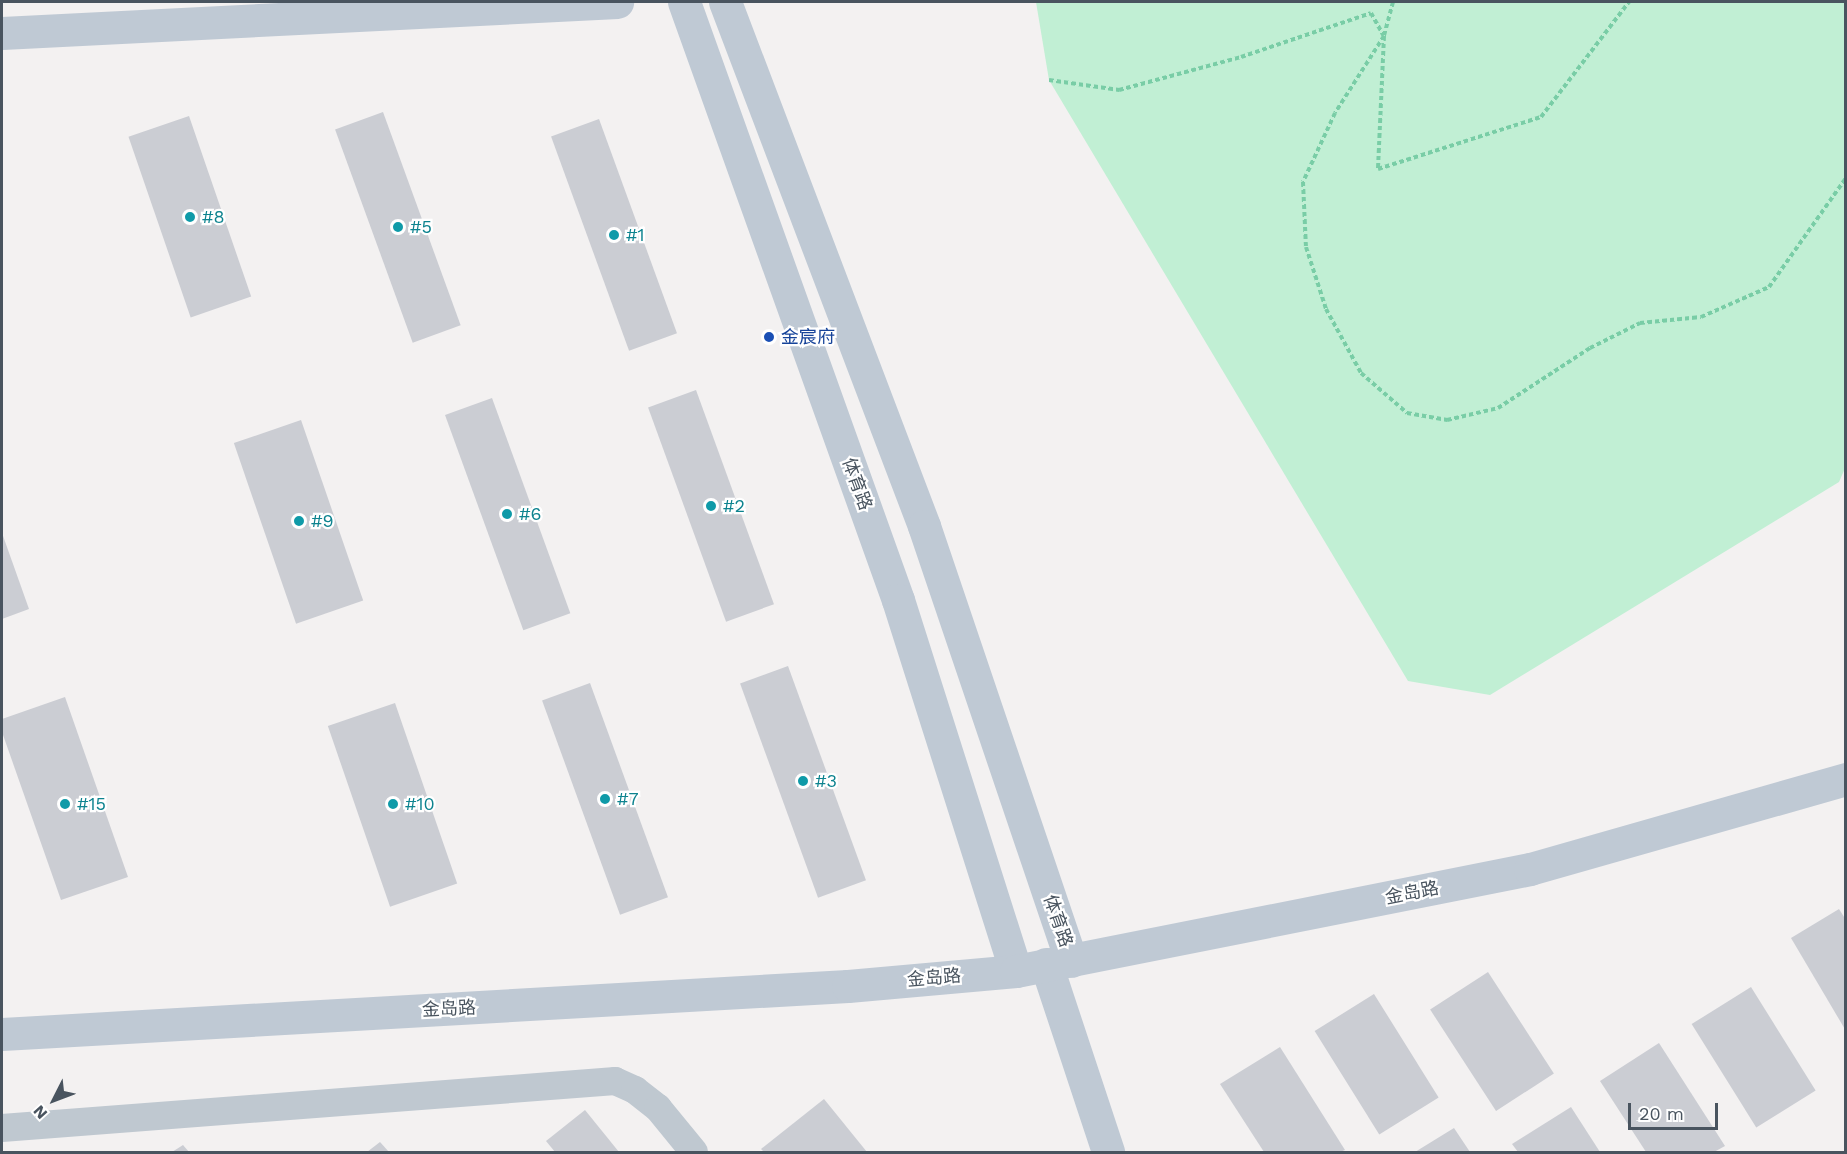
<!DOCTYPE html>
<meta charset="utf-8">
<style>
body{margin:0}
#map{position:relative;width:1847px;height:1154px;overflow:hidden;background:#f3f1f1;font-family:"Work Sans","Noto Sans SC",sans-serif}
div>[style]{position:absolute}
.green>*{inset:0;background:#c1efd4}
.building>*{inset:0;background:#cbcdd3;transform-origin:0 0}
.path>*{height:4px;margin-top:-2px;transform-origin:0;background:repeating-linear-gradient(90deg,#79cda6 0 4.5px,transparent 0 7.5px)}
.street>*{height:28px;margin:-14px;padding:0 14px;transform-origin:14px;border-radius:14px;background:#bfc8d0}
.secondary>*{height:33px;margin:-16.5px;padding:0 16.5px;transform-origin:16.5px;border-radius:16.5px;background:#bfc9d4}
.dots>*{width:16px;height:16px;translate:-50% -50%;box-sizing:border-box;border:3px solid #fff;border-radius:50%}
span{translate:-50% -50%;white-space:nowrap;text-align:center;line-height:1.15;-webkit-text-stroke:4.5px #fff;paint-order:stroke}
.culture-label{font-size:18px;color:#0d838f}
.left{translate:0 -50%;text-align:left}
.transit-label{font-size:18px;color:#164399}
.street-label{font-size:18px;color:#49545f}
.frame{position:absolute;inset:0;border:3px solid #49545f;pointer-events:none}
.north{position:absolute;left:24px;top:1070px;width:60px;height:60px;-webkit-text-stroke:4px #fff;paint-order:stroke;rotate:228deg;font-size:16px;font-weight:700;line-height:24px;text-align:center;color:#49545f}
.north::after{content:'';display:block;margin:auto;width:21px;height:27px;background:#49545f;clip-path:polygon(50% 0,100% 100%,50% 72%,0 100%)}
.scale{position:absolute;left:1628px;top:1103px;width:90px;height:27px;box-sizing:border-box;border:3px solid #49545f;border-top:0;padding-left:8px;font-size:18px;line-height:21px;white-space:nowrap;color:#49545f;-webkit-text-stroke:4px #fff;paint-order:stroke}
</style>
<div id="map">
<div class="green">
<i style="clip-path:polygon(1036px 2px,1845px 2px,1846px 466px,1839px 482px,1490px 695px,1408px 681px,1049px 80px)"></i>
</div>
<div class="building">
<i style="left:383px;top:112px;width:227px;height:51px;rotate:70deg"></i>
<i style="left:189px;top:116px;width:191px;height:64px;rotate:71deg"></i>
<i style="left:599px;top:119px;width:228px;height:51px;rotate:70deg"></i>
<i style="left:696px;top:390px;width:228px;height:51px;rotate:70deg"></i>
<i style="left:492px;top:398px;width:229px;height:50px;rotate:70deg"></i>
<i style="left:301px;top:420px;width:191px;height:71px;rotate:71deg"></i>
<i style="clip-path:polygon(2px 533px,29px 609px,2px 619px)"></i>
<i style="left:788px;top:666px;width:228px;height:51px;rotate:70deg"></i>
<i style="left:590px;top:683px;width:228px;height:51px;rotate:70deg"></i>
<i style="clip-path:polygon(65px 697px,128px 877px,61px 900px,2px 732px,2px 719px)"></i>
<i style="left:395px;top:703px;width:191px;height:71px;rotate:71deg"></i>
<i style="clip-path:polygon(1839px 909px,1846px 920px,1846px 1031px,1791px 938px)"></i>
<i style="left:1488px;top:972px;width:121px;height:69px;rotate:57deg"></i>
<i style="left:1751px;top:987px;width:122px;height:70px;rotate:58deg"></i>
<i style="left:1374px;top:994px;width:122px;height:70px;rotate:58deg"></i>
<i style="clip-path:polygon(1659px 1043px,1725px 1146px,1714px 1152px,1646px 1152px,1600px 1081px)"></i>
<i style="clip-path:polygon(1280px 1047px,1345px 1150px,1340px 1152px,1264px 1152px,1220px 1084px)"></i>
<i style="clip-path:polygon(824px 1099px,867px 1152px,764px 1152px,761px 1149px)"></i>
<i style="clip-path:polygon(1571px 1107px,1600px 1152px,1518px 1152px,1512px 1144px)"></i>
<i style="clip-path:polygon(585px 1110px,619px 1152px,555px 1152px,546px 1141px)"></i>
<i style="clip-path:polygon(1454px 1128px,1470px 1152px,1415px 1152px)"></i>
<i style="clip-path:polygon(380px 1142px,389px 1152px,367px 1152px)"></i>
<i style="clip-path:polygon(183px 1145px,189px 1152px,172px 1152px)"></i>
</div>
<div class="path">
<i style="left:1393px;top:2px;width:35px;rotate:105deg"></i>
<i style="left:1384px;top:36px;width:91px;rotate:122.5deg"></i>
<i style="left:1335px;top:113px;width:76px;rotate:114.9deg"></i>
<i style="left:1303px;top:182px;width:65px;rotate:87.4deg"></i>
<i style="left:1306px;top:247px;width:65px;rotate:72.1deg"></i>
<i style="left:1326px;top:309px;width:73px;rotate:61.3deg"></i>
<i style="left:1361px;top:373px;width:61px;rotate:41deg"></i>
<i style="left:1407px;top:413px;width:41px;rotate:9.9deg"></i>
<i style="left:1447px;top:420px;width:52px;rotate:-13.2deg"></i>
<i style="left:1498px;top:408px;width:110px;rotate:-33.1deg"></i>
<i style="left:1590px;top:348px;width:56px;rotate:-26.6deg"></i>
<i style="left:1640px;top:323px;width:61px;rotate:-5.6deg"></i>
<i style="left:1701px;top:317px;width:74px;rotate:-23.8deg"></i>
<i style="left:1769px;top:287px;width:133px;rotate:-54.8deg"></i>
<i style="left:1049px;top:80px;width:71px;rotate:8.1deg"></i>
<i style="left:1119px;top:90px;width:126px;rotate:-15.1deg"></i>
<i style="left:1241px;top:57px;width:137px;rotate:-18.7deg"></i>
<i style="left:1371px;top:13px;width:26px;rotate:61deg"></i>
<i style="left:1384px;top:36px;width:133px;rotate:92.6deg"></i>
<i style="left:1378px;top:169px;width:171px;rotate:-17.7deg"></i>
<i style="left:1541px;top:117px;width:145px;rotate:-52.6deg"></i>
</div>
<div class="street">
<i style="left:2px;top:1128px;width:615px;rotate:-4.38deg"></i>
<i style="left:615px;top:1081px;width:22px;rotate:24deg"></i>
<i style="left:635px;top:1090px;width:29px;rotate:38deg"></i>
<i style="left:658px;top:1108px;width:57px;rotate:50.7deg"></i>
</div>
<div class="secondary">
<i style="left:684px;top:2px;width:635px;rotate:70.31deg"></i>
<i style="left:898px;top:600px;width:389px;rotate:72.4deg"></i>
<i style="left:725px;top:2px;width:561px;rotate:69.2deg"></i>
<i style="left:924px;top:526px;width:459px;rotate:71.3deg"></i>
<i style="left:2px;top:33px;width:616px;rotate:-2.89deg"></i>
<i style="left:1046px;top:964px;width:198px;rotate:71.7deg"></i>
<i style="left:2px;top:1034px;width:847px;rotate:-3.25deg"></i>
<i style="left:848px;top:986px;width:169px;rotate:-5.1deg"></i>
<i style="left:1016px;top:971px;width:524px;rotate:-11.22deg"></i>
<i style="left:1530px;top:869px;width:329px;rotate:-15.9deg"></i>
</div>
<div class="dots">
<i style="left:190px;top:217px;background:#0f9aa8"></i>
<i style="left:398px;top:227px;background:#0f9aa8"></i>
<i style="left:614px;top:235px;background:#0f9aa8"></i>
<i style="left:769px;top:337px;background:#1a4fb4"></i>
<i style="left:711px;top:506px;background:#0f9aa8"></i>
<i style="left:507px;top:514px;background:#0f9aa8"></i>
<i style="left:299px;top:521px;background:#0f9aa8"></i>
<i style="left:803px;top:781px;background:#0f9aa8"></i>
<i style="left:605px;top:799px;background:#0f9aa8"></i>
<i style="left:65px;top:804px;background:#0f9aa8"></i>
<i style="left:393px;top:804px;background:#0f9aa8"></i>
</div>
<div class="culture-label">
<span class="left" style="left:202px;top:217px">#8</span>
<span class="left" style="left:410px;top:227px">#5</span>
<span class="left" style="left:626px;top:235px">#1</span>
<span class="left" style="left:723px;top:506px">#2</span>
<span class="left" style="left:519px;top:514px">#6</span>
<span class="left" style="left:311px;top:521px">#9</span>
<span class="left" style="left:815px;top:781px">#3</span>
<span class="left" style="left:617px;top:799px">#7</span>
<span class="left" style="left:77px;top:804px">#15</span>
<span class="left" style="left:405px;top:804px">#10</span>
</div>
<div class="transit-label">
<span class="left" style="left:781px;top:337px">金宸府</span>
</div>
<div class="street-label">
<span style="left:857px;top:484px;rotate:70deg">体育路</span>
<span style="left:1412px;top:893px;rotate:-11deg">金岛路</span>
<span style="left:1058px;top:921px;rotate:71deg">体育路</span>
<span style="left:934px;top:978px;rotate:-5deg">金岛路</span>
<span style="left:449px;top:1009px;rotate:-3deg">金岛路</span>
</div>
<div class="frame"></div>
<div class="north">N</div>
<div class="scale">20 m</div>
</div>
